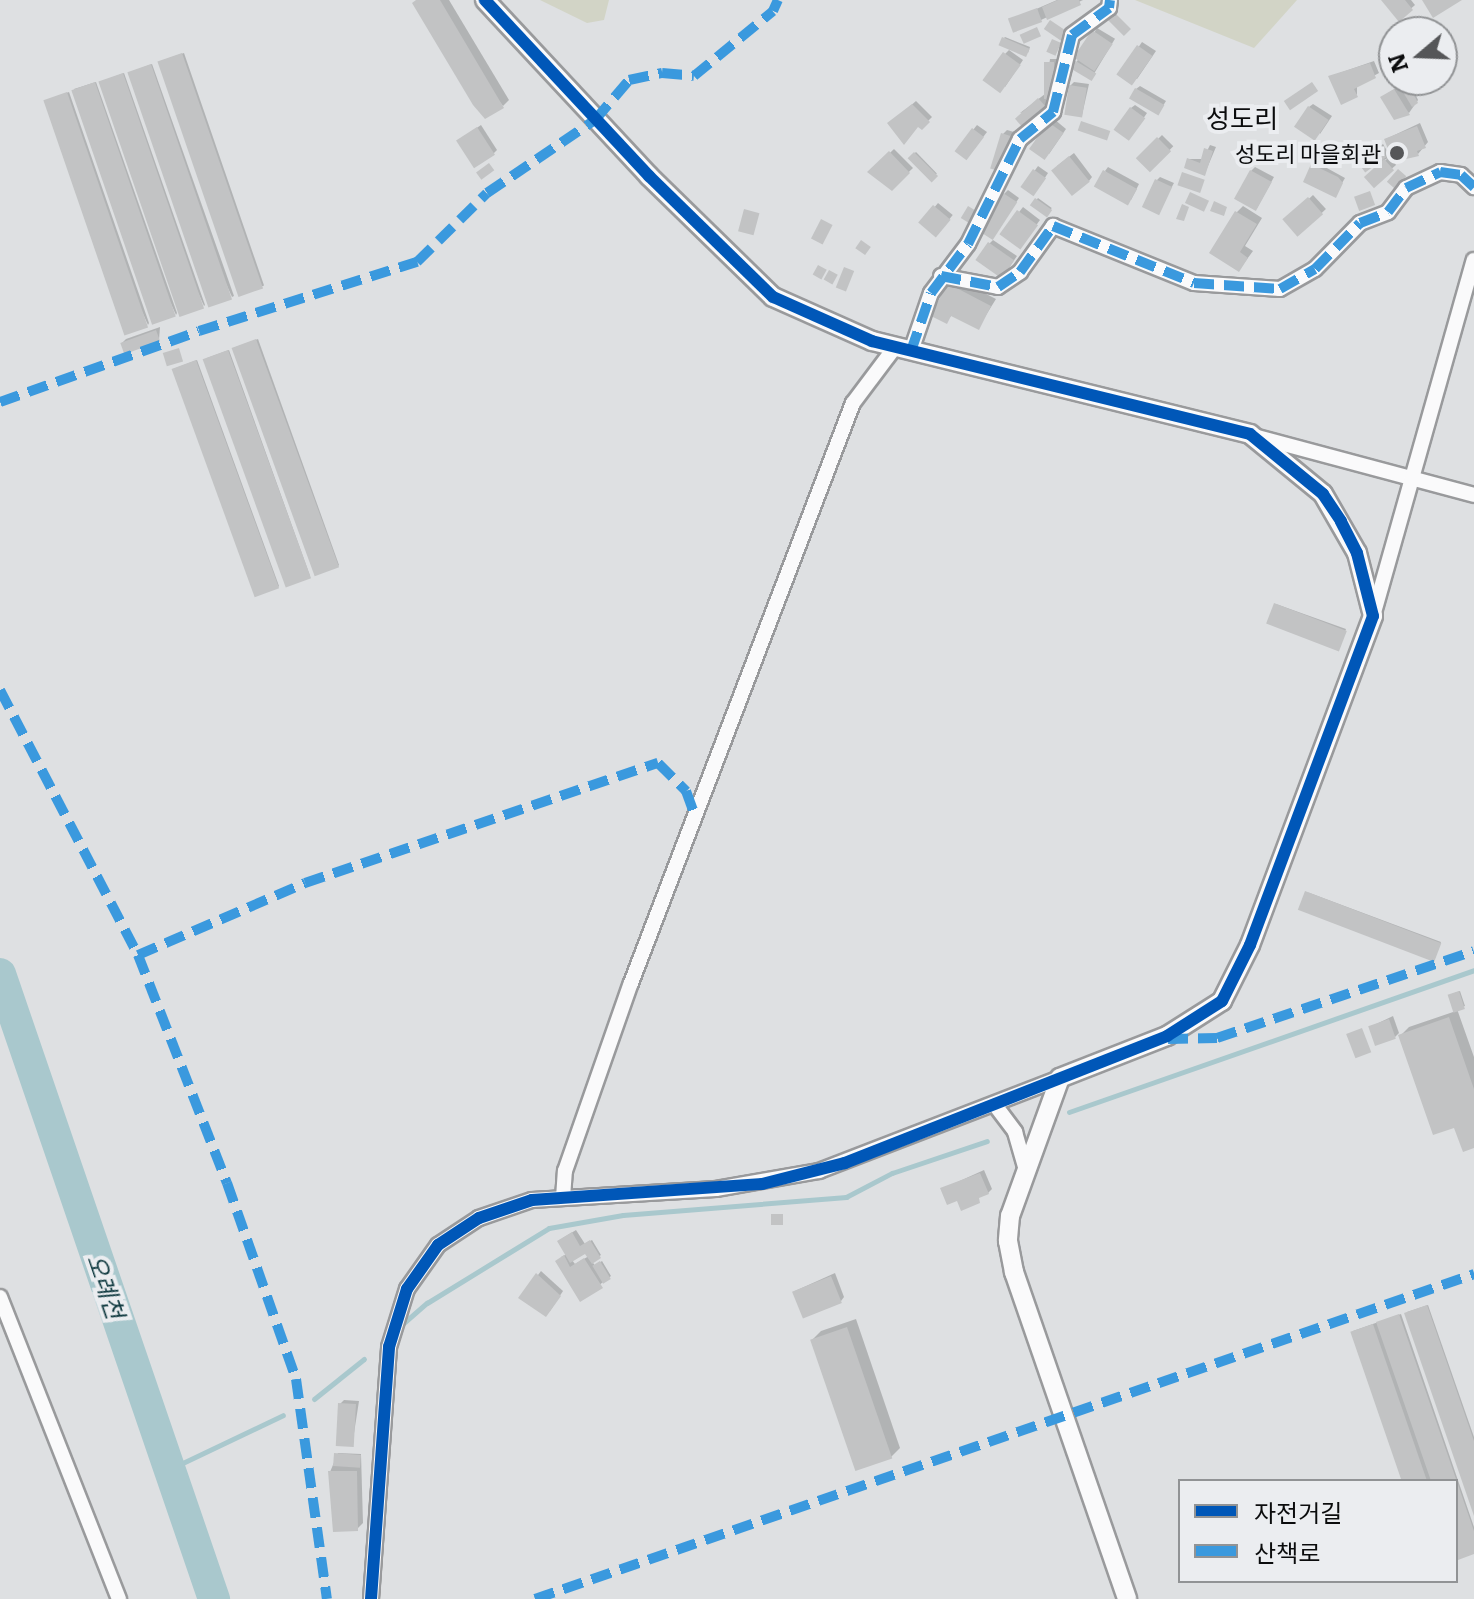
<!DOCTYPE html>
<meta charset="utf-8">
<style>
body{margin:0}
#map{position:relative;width:1474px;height:1599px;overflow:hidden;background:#dee0e2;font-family:Literata,"Noto Sans KR",serif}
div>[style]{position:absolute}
.green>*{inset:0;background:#d2d4c6}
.shadow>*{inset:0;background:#0003;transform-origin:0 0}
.stream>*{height:5px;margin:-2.5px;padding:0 2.5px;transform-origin:2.5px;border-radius:2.5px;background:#a9c8cd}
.river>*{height:32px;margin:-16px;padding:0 16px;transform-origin:16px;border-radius:16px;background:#a9c8cd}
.building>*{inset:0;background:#c2c3c4;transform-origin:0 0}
.roads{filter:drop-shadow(2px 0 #999a9c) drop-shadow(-2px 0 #999a9c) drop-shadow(0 2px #999a9c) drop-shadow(0 -2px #999a9c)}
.minor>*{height:14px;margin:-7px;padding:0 7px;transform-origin:7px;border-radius:7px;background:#fafafb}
.tertiary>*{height:18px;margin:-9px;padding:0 9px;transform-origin:9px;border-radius:9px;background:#fafafb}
.quiet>*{height:10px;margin-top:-5px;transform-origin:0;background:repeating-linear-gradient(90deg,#3a99de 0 20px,transparent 0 30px)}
.cycleway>*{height:12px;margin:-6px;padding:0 6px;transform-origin:6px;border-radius:6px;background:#0057b8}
.dots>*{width:22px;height:22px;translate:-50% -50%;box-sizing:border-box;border:4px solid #ebedf0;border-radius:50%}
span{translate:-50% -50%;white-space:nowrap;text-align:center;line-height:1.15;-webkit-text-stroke:8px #ebedf0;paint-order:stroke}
.poi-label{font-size:22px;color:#0b0c0d}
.right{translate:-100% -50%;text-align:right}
.water-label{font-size:24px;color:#0f393f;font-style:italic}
.quarter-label{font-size:26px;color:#0b0c0d}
.legend{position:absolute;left:1178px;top:1479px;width:280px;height:104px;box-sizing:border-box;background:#ebedf0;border:2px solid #919395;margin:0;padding:10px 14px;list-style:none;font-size:24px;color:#0b0c0d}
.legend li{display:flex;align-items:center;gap:16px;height:40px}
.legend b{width:40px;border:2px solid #919395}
.north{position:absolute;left:1378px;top:16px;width:80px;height:80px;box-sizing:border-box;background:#ebedf0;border:2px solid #919395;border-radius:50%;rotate:251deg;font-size:22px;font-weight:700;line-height:32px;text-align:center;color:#0b0c0d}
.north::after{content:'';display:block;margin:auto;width:28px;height:36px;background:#555658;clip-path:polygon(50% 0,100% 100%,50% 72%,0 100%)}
</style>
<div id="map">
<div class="green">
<i style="clip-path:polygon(540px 0,609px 0,604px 20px,587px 23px)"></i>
<i style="clip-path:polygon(1135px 0,1297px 0,1254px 48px)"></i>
</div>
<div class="shadow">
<i style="clip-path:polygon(417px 0,449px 0,509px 100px,503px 106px)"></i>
<i style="clip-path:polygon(1057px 0,1083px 0,1041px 20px,1011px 20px)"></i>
<i style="clip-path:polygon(1384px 0,1411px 0,1415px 5px,1399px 19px)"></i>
<i style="left:1097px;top:28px;width:21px;height:46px;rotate:31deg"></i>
<i style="clip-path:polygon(1005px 37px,1030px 47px,1028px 53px,1004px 38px)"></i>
<i style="clip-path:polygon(1142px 42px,1156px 51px,1137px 79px,1120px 74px)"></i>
<i style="clip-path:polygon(1009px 50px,1023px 60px,1005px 87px,1005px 54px)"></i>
<i style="left:184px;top:53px;width:246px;height:23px;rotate:71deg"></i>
<i style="clip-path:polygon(1050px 59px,1057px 59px,1056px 94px,1044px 97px,1050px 104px,1046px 108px,1020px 113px,1045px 94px)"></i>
<i style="clip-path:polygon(1374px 61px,1379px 73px,1357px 85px,1357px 95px,1331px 76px)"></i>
<i style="clip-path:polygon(152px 64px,234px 296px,232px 297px,131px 72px)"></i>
<i style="clip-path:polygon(124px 73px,205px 305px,204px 306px,103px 81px)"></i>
<i style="clip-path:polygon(1409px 80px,1418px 100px,1409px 113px,1382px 97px)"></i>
<i style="clip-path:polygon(96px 82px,177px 313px,176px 315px,74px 89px)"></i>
<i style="clip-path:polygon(1074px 82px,1089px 84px,1082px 115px,1070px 86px)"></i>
<i style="clip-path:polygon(1140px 86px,1166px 101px,1161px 109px,1136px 89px)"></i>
<i style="clip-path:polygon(69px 92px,149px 323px,148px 325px,47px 100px)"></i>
<i style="clip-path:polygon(916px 101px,932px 117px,922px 127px,894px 120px)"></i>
<i style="clip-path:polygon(1313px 104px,1332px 116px,1320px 134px,1309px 107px)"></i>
<i style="clip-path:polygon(1135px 105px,1147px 113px,1132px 135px,1131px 108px)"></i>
<i style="clip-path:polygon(1054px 119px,1066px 129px,1049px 154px,1050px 123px)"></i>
<i style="clip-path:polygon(1420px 123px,1428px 142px,1418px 154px,1393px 160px,1396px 165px,1373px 185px,1367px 177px,1388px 158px,1366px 170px,1364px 159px,1383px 144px,1392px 159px,1386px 139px)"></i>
<i style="clip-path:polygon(481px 125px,497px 150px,493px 154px,462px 138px)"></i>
<i style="clip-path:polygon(977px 125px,987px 132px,970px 154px,957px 150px)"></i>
<i style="clip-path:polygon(1007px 130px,1014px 132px,1004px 165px,1003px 134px)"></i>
<i style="left:1162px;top:135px;width:16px;height:34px;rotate:45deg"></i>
<i style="clip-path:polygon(1210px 145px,1216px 147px,1205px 173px,1189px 159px,1203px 159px)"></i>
<i style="clip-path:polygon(894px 149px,913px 168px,892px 188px,870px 172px)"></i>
<i style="left:916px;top:152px;width:30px;height:8px;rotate:46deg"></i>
<i style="clip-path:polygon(1074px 153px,1092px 177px,1089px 181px,1057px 166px)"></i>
<i style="clip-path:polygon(1316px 162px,1345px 178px,1335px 195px,1313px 165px)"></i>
<i style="clip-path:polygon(1038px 166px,1048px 173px,1037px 190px,1023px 187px)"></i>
<i style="clip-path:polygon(1108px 167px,1139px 184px,1131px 200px,1105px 171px)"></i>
<i style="clip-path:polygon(1255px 167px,1274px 177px,1257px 208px,1251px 171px)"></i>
<i style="clip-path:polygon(1160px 177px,1174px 183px,1158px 212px,1156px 181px)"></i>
<i style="clip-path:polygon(1008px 190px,1019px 198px,995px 234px,1004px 194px)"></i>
<i style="left:1313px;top:195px;width:19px;height:37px;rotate:47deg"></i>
<i style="left:1038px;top:198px;width:17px;height:8px;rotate:36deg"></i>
<i style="left:938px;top:203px;width:19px;height:26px;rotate:39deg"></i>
<i style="clip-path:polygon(1243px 206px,1262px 218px,1245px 246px,1253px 251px,1239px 270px,1237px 212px)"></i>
<i style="clip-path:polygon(1023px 207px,1040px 220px,1023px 243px,1002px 234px)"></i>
<i style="clip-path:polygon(993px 240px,1017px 256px,1006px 272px,989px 244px)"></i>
<i style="clip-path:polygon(955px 278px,996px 299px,978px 328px,953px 314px,946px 321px,949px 284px)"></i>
<i style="clip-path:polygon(160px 327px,159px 340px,122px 343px,126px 339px)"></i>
<i style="clip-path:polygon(258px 339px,339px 565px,337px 567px,236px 347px)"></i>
<i style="clip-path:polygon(229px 350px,310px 576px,309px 577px,207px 358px)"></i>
<i style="clip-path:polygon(197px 360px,279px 586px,277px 588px,176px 368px)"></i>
<i style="clip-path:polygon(1276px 604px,1346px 629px,1339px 648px)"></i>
<i style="clip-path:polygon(1307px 892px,1441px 942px,1434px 959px)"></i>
<i style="clip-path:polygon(1460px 991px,1465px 1006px,1457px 1009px,1474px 1057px,1474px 1146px,1455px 1125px,1400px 1036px,1409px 1027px,1456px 1011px,1452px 994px)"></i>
<i style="clip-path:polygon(1393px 1016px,1399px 1033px,1395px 1037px,1370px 1027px)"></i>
<i style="clip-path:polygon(984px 1170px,992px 1189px,988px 1193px,942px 1189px)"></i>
<i style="clip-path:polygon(evenodd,576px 1230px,585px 1244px,592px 1240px,601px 1255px,592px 1261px,595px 1266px,602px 1261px,611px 1276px,581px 1299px,561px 1257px,567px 1254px,563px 1238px,576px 1230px,586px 1250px,589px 1256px,575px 1264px,572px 1260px,586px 1250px)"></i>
<i style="clip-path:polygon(541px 1271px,563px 1291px,550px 1311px,521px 1298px)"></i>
<i style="clip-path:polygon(835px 1273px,844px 1297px,841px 1301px,795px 1291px)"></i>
<i style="clip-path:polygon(1428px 1305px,1474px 1437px,1474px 1511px,1407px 1312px)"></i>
<i style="clip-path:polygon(1401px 1314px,1474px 1527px,1474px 1552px,1456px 1557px,1456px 1481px,1403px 1481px,1353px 1331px)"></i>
<i style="clip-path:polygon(856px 1319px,900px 1448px,891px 1457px,812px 1340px,821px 1331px)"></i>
<i style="clip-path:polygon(344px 1400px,359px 1401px,352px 1446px,340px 1404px)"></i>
<i style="clip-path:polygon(338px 1453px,361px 1454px,363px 1523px,357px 1529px,330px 1472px)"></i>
</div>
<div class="stream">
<i style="left:1069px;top:1112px;width:429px;rotate:-19.3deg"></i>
<i style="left:399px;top:1327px;width:37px;rotate:-41deg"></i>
<i style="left:427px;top:1303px;width:143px;rotate:-31.6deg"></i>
<i style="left:549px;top:1228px;width:75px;rotate:-10deg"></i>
<i style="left:623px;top:1215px;width:224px;rotate:-4.6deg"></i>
<i style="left:846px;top:1197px;width:52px;rotate:-27.6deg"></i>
<i style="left:892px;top:1173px;width:100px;rotate:-18.6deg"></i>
<i style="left:314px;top:1399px;width:64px;rotate:-38.7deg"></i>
<i style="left:170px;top:1469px;width:125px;rotate:-25.5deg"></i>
</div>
<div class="river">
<i style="left:0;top:974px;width:661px;rotate:71.1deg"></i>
</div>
<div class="building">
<i style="clip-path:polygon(416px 0,440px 0,504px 108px,485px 119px,473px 105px,412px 3px)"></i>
<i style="clip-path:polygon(1058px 0,1079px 0,1081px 5px,1047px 20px,1042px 7px)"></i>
<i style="clip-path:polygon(1381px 0,1405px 0,1413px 10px,1399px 22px)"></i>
<i style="clip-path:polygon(1422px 0,1462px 0,1433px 18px)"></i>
<i style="left:1037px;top:8px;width:15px;height:31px;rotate:70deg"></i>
<i style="left:1114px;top:12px;width:24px;height:10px;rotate:45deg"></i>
<i style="left:1050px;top:20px;width:22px;height:11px;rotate:34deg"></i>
<i style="clip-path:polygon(1430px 21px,1434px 32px,1422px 32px,1419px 25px)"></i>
<i style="left:1037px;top:27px;width:10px;height:19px;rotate:66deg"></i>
<i style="left:1092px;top:30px;width:25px;height:33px;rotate:34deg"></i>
<i style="left:1002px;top:37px;width:30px;height:9px;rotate:23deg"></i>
<i style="left:1052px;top:39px;width:10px;height:14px;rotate:24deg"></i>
<i style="left:1137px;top:45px;width:19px;height:36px;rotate:35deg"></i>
<i style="left:1003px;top:52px;width:22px;height:35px;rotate:36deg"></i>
<i style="left:182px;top:53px;width:249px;height:26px;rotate:71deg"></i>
<i style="left:1074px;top:60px;width:26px;height:9px;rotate:31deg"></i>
<i style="left:1044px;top:62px;width:10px;height:37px"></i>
<i style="clip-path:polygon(1370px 63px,1376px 78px,1354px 89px,1358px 97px,1341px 105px,1328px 76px)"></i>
<i style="left:151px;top:64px;width:249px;height:25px;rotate:71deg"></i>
<i style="left:123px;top:73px;width:249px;height:26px;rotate:71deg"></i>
<i style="clip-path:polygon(1407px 80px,1418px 103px,1412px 107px,1397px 82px)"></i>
<i style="left:95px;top:82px;width:248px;height:25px;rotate:71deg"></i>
<i style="left:1312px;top:82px;width:11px;height:34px;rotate:56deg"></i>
<i style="left:1069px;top:85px;width:18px;height:30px;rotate:9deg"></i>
<i style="left:1135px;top:88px;width:34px;height:12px;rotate:30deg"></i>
<i style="clip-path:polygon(1394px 89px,1410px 115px,1394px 120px,1380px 97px)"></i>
<i style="left:67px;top:92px;width:249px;height:25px;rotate:71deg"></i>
<i style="left:1038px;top:98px;width:15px;height:31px;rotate:48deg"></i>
<i style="clip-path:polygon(912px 104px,930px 122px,922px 130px,918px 127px,904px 145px,887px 123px)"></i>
<i style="left:1308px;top:106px;width:25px;height:25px;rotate:34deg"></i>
<i style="left:1130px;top:107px;width:19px;height:28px;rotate:36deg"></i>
<i style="left:1081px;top:121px;width:31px;height:10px;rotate:19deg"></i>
<i style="left:1048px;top:122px;width:19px;height:33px;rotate:35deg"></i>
<i style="clip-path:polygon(1417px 126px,1426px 148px,1417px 151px,1419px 156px,1393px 162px,1384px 139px)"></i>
<i style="left:477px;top:127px;width:33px;height:25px;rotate:57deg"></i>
<i style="left:972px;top:128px;width:15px;height:29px;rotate:37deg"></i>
<i style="left:1001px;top:133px;width:10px;height:37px;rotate:17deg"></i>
<i style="left:1157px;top:137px;width:20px;height:30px;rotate:45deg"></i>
<i style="left:1378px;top:146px;width:14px;height:26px;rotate:54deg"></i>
<i style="clip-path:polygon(1204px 148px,1213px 151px,1205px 176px,1184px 168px,1187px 158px,1200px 163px)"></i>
<i style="clip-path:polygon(889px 151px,910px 173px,892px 191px,867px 172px)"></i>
<i style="left:914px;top:152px;width:34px;height:9px;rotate:45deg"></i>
<i style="left:1069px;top:156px;width:33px;height:23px;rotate:51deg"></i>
<i style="left:1384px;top:159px;width:15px;height:27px;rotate:48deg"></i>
<i style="left:489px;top:163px;width:9px;height:16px;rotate:54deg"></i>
<i style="clip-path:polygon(1311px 164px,1338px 177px,1343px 183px,1336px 198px,1303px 182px)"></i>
<i style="left:1033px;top:169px;width:16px;height:22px;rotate:35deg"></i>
<i style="left:1398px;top:169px;width:11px;height:17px;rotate:41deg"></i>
<i style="left:1103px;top:170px;width:39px;height:19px;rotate:29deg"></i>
<i style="left:1250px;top:170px;width:25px;height:33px;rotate:29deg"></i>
<i style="left:1182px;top:172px;width:24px;height:14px;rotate:19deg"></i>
<i style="left:1155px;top:179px;width:19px;height:31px;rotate:25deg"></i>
<i style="left:1370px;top:191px;width:15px;height:17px;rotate:70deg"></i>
<i style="left:1190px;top:192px;width:21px;height:12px;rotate:25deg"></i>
<i style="left:1003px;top:193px;width:17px;height:45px;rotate:33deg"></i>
<i style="left:1308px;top:197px;width:23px;height:34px;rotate:49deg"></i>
<i style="left:1035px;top:198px;width:21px;height:9px;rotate:35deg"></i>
<i style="clip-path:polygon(1214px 201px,1227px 207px,1224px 216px,1210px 211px)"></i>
<i style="clip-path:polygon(1182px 204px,1189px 207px,1184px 221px,1176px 219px)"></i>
<i style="left:933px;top:205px;width:23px;height:23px;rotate:40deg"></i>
<i style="left:968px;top:206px;width:12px;height:14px;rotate:31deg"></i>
<i style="left:744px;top:209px;width:16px;height:23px;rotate:15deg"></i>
<i style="left:1017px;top:210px;width:26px;height:30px;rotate:36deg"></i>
<i style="clip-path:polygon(1235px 211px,1257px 224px,1240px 252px,1248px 258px,1239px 272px,1209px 253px)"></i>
<i style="left:821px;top:219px;width:13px;height:22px;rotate:27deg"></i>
<i style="left:861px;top:240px;width:12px;height:10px;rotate:35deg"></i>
<i style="left:988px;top:242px;width:32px;height:22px;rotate:35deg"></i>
<i style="left:818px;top:265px;width:10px;height:11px;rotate:29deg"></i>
<i style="left:844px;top:267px;width:11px;height:22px;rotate:22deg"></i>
<i style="left:829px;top:270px;width:10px;height:11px;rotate:29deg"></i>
<i style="clip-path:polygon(947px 283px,991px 306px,979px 330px,951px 316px,947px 324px,931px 316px)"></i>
<i style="left:156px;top:330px;width:12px;height:38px;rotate:70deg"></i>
<i style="left:256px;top:339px;width:243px;height:26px;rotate:70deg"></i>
<i style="left:179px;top:348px;width:14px;height:17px;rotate:73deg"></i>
<i style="left:228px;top:350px;width:243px;height:27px;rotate:70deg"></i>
<i style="left:196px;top:360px;width:243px;height:26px;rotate:70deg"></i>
<i style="left:1274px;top:603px;width:78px;height:22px;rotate:21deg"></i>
<i style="left:1305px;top:891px;width:146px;height:20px;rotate:21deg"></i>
<i style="left:1459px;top:991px;width:19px;height:12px;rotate:72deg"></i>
<i style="clip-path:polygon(1449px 1017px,1474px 1089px,1474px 1148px,1463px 1152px,1454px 1128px,1433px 1135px,1398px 1035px)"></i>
<i style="left:1389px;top:1019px;width:21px;height:22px;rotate:71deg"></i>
<i style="left:1362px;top:1028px;width:26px;height:17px;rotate:69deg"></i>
<i style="clip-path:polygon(980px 1173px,989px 1194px,979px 1198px,980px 1203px,961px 1211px,957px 1201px,947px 1205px,940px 1188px)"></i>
<i style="left:771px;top:1214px;width:12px;height:11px"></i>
<i style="clip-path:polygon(572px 1232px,580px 1246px,590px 1240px,601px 1258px,592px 1264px,585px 1254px,570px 1263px,557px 1241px)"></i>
<i style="clip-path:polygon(564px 1255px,570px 1267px,584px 1258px,603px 1288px,580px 1302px,555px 1261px)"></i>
<i style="left:600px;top:1261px;width:21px;height:9px;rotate:59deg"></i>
<i style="clip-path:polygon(536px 1273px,561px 1296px,546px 1317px,518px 1298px)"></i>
<i style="left:831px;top:1276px;width:29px;height:42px;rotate:68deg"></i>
<i style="clip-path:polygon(1427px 1305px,1474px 1441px,1474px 1516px,1404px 1313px)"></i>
<i style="clip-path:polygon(1399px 1314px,1474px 1531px,1474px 1554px,1458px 1560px,1456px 1481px,1431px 1481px,1376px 1322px)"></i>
<i style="left:1373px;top:1324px;width:166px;height:24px;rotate:71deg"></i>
<i style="left:847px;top:1327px;width:139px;height:39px;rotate:71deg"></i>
<i style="left:338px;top:1403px;width:18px;height:43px;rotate:3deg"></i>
<i style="left:334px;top:1453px;width:27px;height:13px;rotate:4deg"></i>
<i style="clip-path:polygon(328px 1471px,357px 1471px,358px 1531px,333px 1532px)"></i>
</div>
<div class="roads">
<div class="minor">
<i style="left:941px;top:276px;width:58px;rotate:10.9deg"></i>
<i style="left:998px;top:287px;width:27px;rotate:-34deg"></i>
<i style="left:1020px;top:272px;width:57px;rotate:-54.3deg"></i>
<i style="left:1053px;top:226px;width:152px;rotate:22deg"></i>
<i style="left:1194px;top:283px;width:86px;rotate:4deg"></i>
<i style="left:1280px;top:289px;width:40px;rotate:-29.7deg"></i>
<i style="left:1315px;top:269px;width:64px;rotate:-45.6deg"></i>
<i style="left:1360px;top:223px;width:30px;rotate:-21deg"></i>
<i style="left:1388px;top:212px;width:30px;rotate:-53deg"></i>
<i style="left:1406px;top:188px;width:38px;rotate:-25deg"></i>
<i style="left:1440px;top:172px;width:21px;rotate:8deg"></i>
<i style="left:1461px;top:175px;width:18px;rotate:43deg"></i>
<i style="left:911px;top:351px;width:61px;rotate:-71deg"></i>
<i style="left:931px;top:293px;width:61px;rotate:-52.9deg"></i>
<i style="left:968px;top:244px;width:117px;rotate:-63.7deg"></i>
<i style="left:1020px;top:139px;width:43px;rotate:-39.3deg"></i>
<i style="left:1053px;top:112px;width:79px;rotate:-76.1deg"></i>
<i style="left:1072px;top:35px;width:46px;rotate:-36.1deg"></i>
<i style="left:1109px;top:8px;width:8px;rotate:-83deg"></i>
<i style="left:1254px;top:436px;width:228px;rotate:15deg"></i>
<i style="left:1373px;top:616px;width:370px;rotate:-74.2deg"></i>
<i style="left:995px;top:1105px;width:34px;rotate:53deg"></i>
<i style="left:1015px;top:1132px;width:35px;rotate:74deg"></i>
<i style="left:563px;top:1198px;width:27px;rotate:-86deg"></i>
<i style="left:565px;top:1171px;width:199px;rotate:-70.7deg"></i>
<i style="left:631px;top:983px;width:621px;rotate:-69.06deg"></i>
<i style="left:853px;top:403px;width:70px;rotate:-53.1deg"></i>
<i style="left:0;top:1297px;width:325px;rotate:68.5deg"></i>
<i style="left:371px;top:1599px;width:253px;rotate:-85.9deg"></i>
<i style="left:389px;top:1347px;width:61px;rotate:-72.8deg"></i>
<i style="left:407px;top:1289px;width:54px;rotate:-54.8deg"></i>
<i style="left:438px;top:1245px;width:49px;rotate:-33.4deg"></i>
<i style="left:479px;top:1218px;width:56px;rotate:-18.8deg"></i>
<i style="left:532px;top:1200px;width:184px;rotate:-3.4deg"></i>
<i style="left:716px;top:1189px;width:105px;rotate:-9.9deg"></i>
<i style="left:819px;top:1171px;width:258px;rotate:-21.1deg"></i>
</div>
<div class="tertiary">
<i style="left:485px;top:0;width:241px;rotate:47deg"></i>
<i style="left:649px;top:176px;width:173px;rotate:44.3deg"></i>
<i style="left:773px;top:297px;width:108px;rotate:24deg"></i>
<i style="left:872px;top:341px;width:389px;rotate:13.8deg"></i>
<i style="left:1250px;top:434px;width:94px;rotate:39.4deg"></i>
<i style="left:1323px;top:494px;width:68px;rotate:60deg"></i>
<i style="left:1357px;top:553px;width:65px;rotate:75.7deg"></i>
<i style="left:1373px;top:616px;width:351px;rotate:110.5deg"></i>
<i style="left:1250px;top:945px;width:63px;rotate:116.6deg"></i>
<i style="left:1222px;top:1001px;width:65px;rotate:147.5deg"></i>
<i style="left:1167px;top:1036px;width:115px;rotate:158.6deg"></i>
<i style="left:1060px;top:1078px;width:147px;rotate:109.9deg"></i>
<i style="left:1010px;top:1216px;width:25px;rotate:95deg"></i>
<i style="left:1008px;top:1241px;width:32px;rotate:79deg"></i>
<i style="left:1014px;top:1272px;width:346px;rotate:70.9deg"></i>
</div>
</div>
<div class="quiet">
<i style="left:941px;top:276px;width:58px;rotate:10.9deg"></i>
<i style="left:998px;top:287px;width:27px;rotate:-34deg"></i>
<i style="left:1020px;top:272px;width:57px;rotate:-54.3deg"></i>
<i style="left:1053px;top:226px;width:152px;rotate:22deg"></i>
<i style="left:1194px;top:283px;width:86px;rotate:4deg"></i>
<i style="left:1280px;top:289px;width:40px;rotate:-29.7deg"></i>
<i style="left:1315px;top:269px;width:64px;rotate:-45.6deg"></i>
<i style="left:1360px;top:223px;width:30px;rotate:-21deg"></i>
<i style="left:1388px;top:212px;width:30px;rotate:-53deg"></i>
<i style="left:1406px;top:188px;width:38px;rotate:-25deg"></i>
<i style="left:1440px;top:172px;width:21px;rotate:8deg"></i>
<i style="left:1461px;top:175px;width:18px;rotate:43deg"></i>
<i style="left:911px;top:351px;width:61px;rotate:-71deg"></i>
<i style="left:931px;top:293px;width:61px;rotate:-52.9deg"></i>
<i style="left:968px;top:244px;width:117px;rotate:-63.7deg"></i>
<i style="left:1020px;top:139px;width:43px;rotate:-39.3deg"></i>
<i style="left:1053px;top:112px;width:79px;rotate:-76.1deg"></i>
<i style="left:1072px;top:35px;width:46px;rotate:-36.1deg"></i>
<i style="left:1109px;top:8px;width:8px;rotate:-83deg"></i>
<i style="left:0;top:402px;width:211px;rotate:-19.6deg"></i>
<i style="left:199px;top:331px;width:229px;rotate:-17.6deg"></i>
<i style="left:417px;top:262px;width:98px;rotate:-44.6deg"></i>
<i style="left:487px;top:193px;width:130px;rotate:-34.1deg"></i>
<i style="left:595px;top:120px;width:52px;rotate:-49.6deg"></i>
<i style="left:629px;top:80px;width:34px;rotate:-12deg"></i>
<i style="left:662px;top:73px;width:32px;rotate:5deg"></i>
<i style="left:694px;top:76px;width:102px;rotate:-39.4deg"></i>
<i style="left:773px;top:11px;width:12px;rotate:-66deg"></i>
<i style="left:0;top:690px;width:299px;rotate:62.5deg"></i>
<i style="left:138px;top:955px;width:245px;rotate:68.7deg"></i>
<i style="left:227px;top:1183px;width:208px;rotate:70.6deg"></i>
<i style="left:296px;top:1379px;width:222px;rotate:82deg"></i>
<i style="left:138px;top:955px;width:182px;rotate:-23.3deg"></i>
<i style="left:305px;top:883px;width:373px;rotate:-18.8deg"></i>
<i style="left:658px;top:763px;width:40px;rotate:45deg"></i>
<i style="left:686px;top:791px;width:27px;rotate:70deg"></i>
<i style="left:1168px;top:1039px;width:49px;rotate:-1.2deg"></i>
<i style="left:1217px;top:1038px;width:271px;rotate:-18.7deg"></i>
<i style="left:535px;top:1599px;width:994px;rotate:-19.09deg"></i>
</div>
<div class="cycleway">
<i style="left:371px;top:1599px;width:253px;rotate:-85.9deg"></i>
<i style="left:389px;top:1347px;width:61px;rotate:-72.8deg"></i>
<i style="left:407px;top:1289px;width:54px;rotate:-54.8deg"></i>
<i style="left:438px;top:1245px;width:49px;rotate:-33.4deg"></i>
<i style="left:479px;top:1218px;width:56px;rotate:-18.8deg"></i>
<i style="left:532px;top:1200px;width:231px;rotate:-4deg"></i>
<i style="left:762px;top:1184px;width:86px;rotate:-14.2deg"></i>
<i style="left:845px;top:1163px;width:346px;rotate:-21.5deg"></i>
<i style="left:1167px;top:1036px;width:65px;rotate:-32.5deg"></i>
<i style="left:1222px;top:1001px;width:63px;rotate:-63.4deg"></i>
<i style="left:1250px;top:945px;width:351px;rotate:-69.5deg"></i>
<i style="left:1373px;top:616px;width:65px;rotate:-104.3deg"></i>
<i style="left:1357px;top:553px;width:36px;rotate:-117deg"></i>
<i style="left:1341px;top:521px;width:32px;rotate:-124deg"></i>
<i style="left:1323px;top:494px;width:94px;rotate:-140.6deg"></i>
<i style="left:1250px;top:434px;width:389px;rotate:-166.2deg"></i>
<i style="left:872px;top:341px;width:108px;rotate:-156deg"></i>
<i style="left:773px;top:297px;width:173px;rotate:-135.7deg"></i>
<i style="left:649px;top:176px;width:241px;rotate:-133deg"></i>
</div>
<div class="dots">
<i style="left:1397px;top:153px;background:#555658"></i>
</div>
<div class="poi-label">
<span class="right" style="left:1381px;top:153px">성도리 마을회관</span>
</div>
<div class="water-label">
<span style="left:107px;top:1286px;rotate:71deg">오례천</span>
</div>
<div class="quarter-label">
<span style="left:1242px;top:117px">성도리</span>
</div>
<ul class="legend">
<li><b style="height:10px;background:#0057b8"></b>자전거길</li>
<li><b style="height:10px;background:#3a99de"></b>산책로</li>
</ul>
<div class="north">N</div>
</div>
